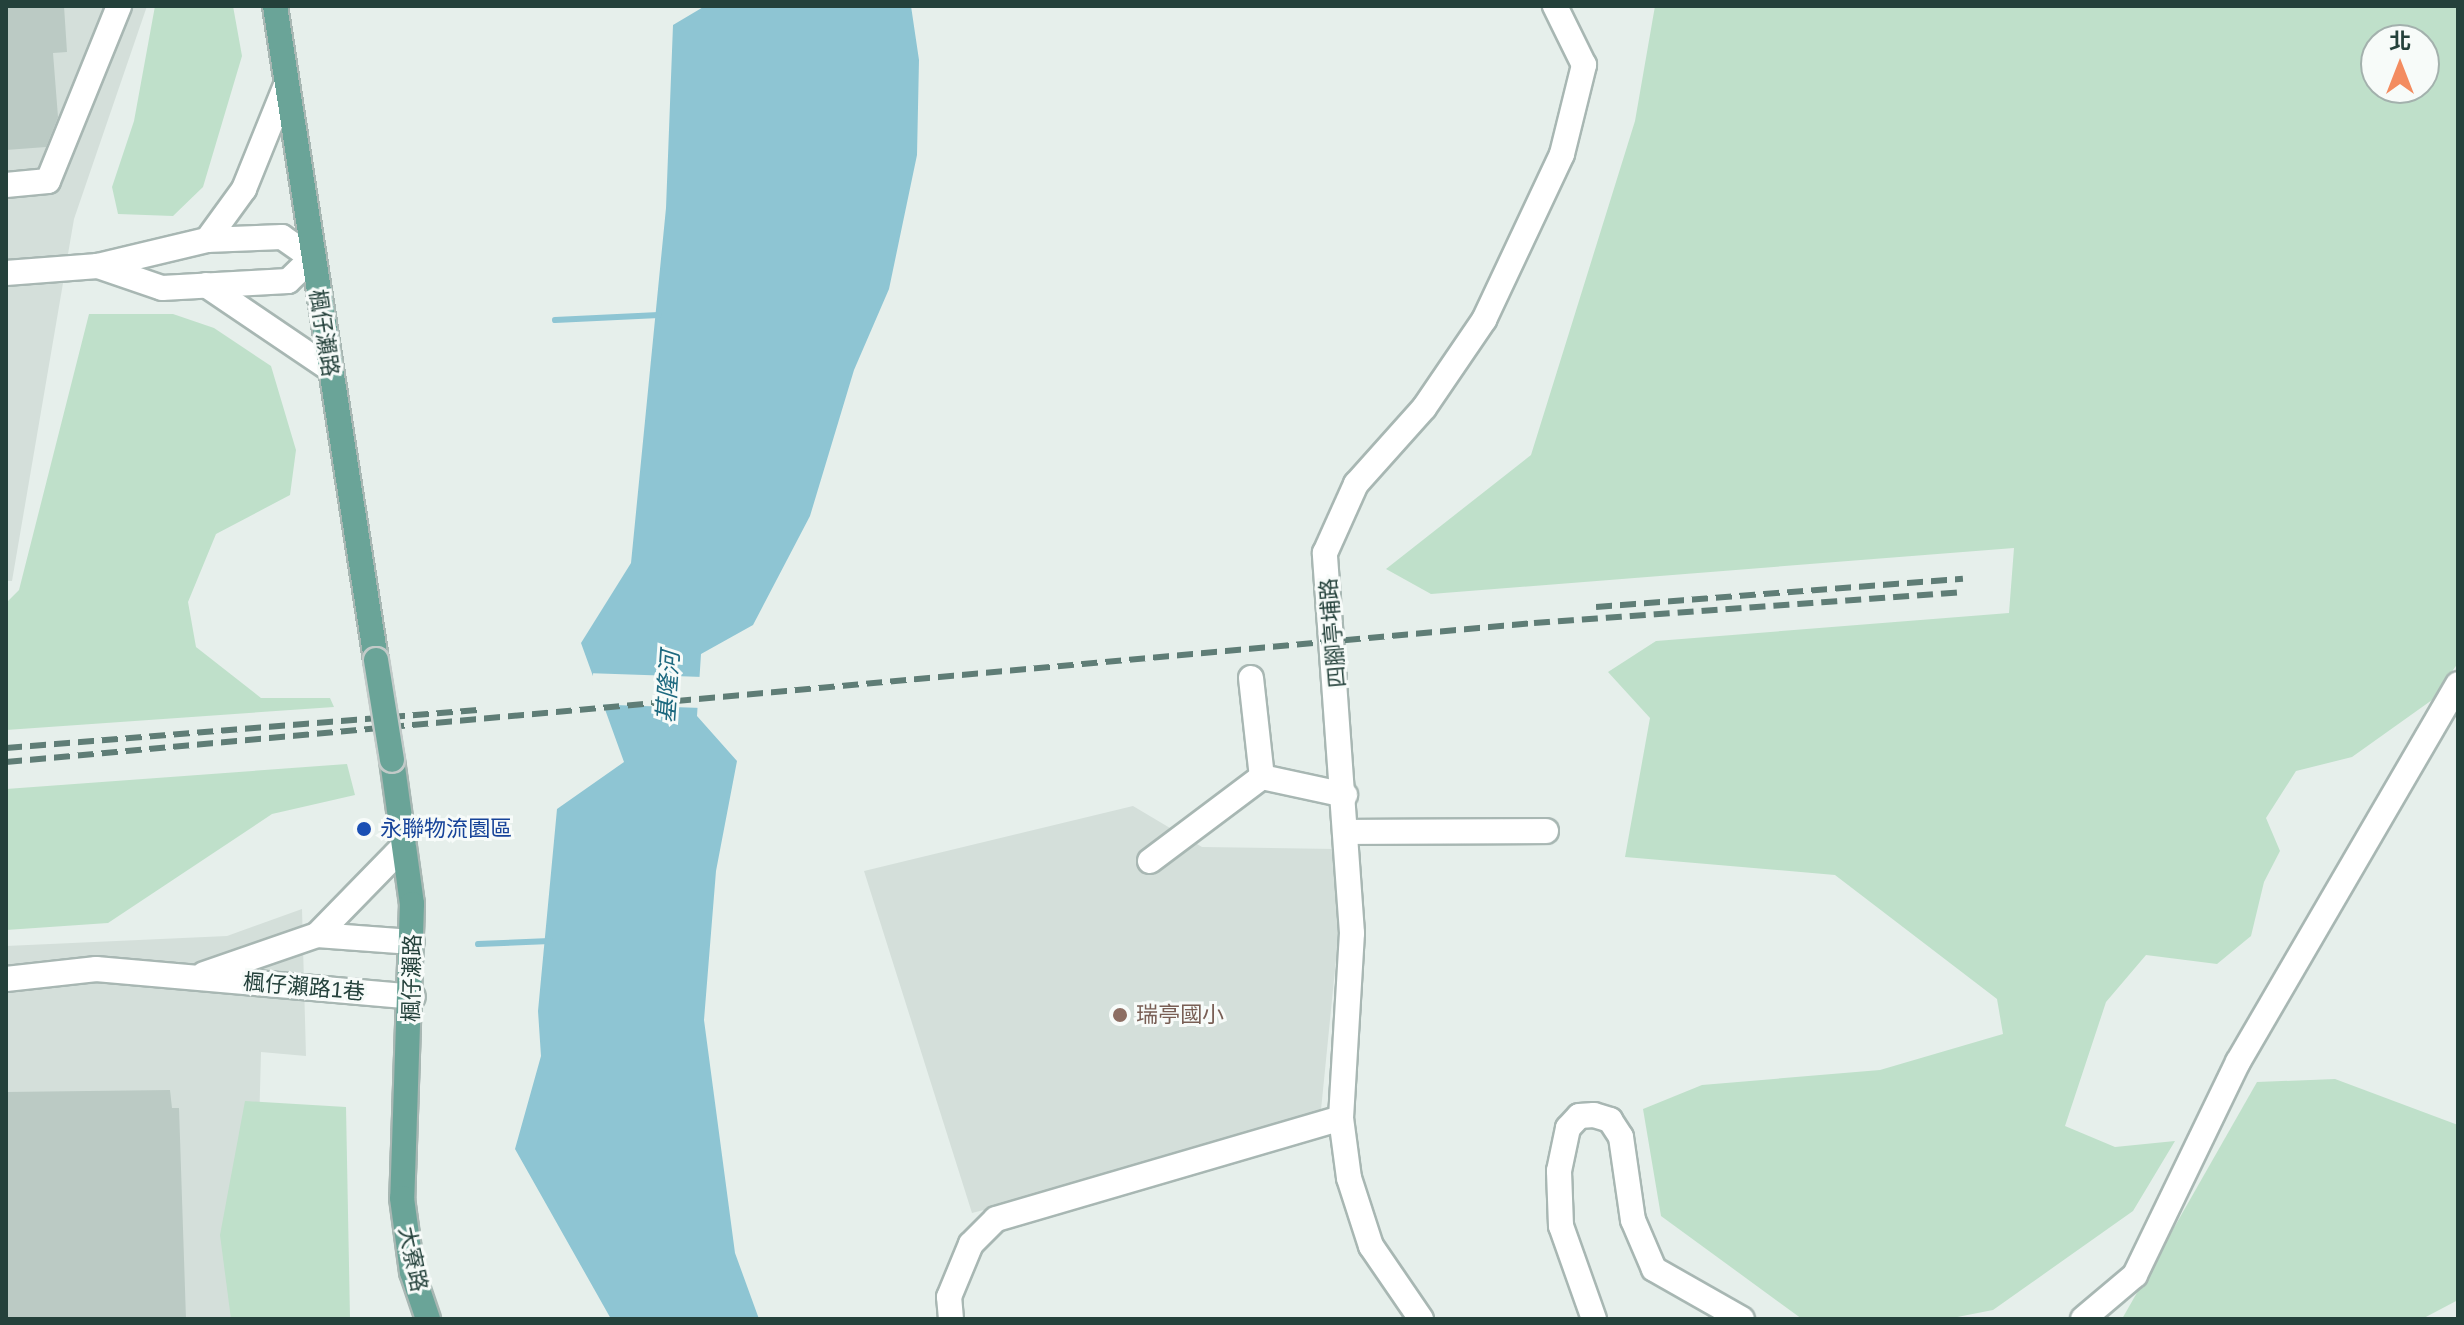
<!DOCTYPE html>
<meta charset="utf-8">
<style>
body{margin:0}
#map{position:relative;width:2464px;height:1325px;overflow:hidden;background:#e6efeb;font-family:Arial,"Noto Sans TC",sans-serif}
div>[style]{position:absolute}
.built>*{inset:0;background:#d4dfda}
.green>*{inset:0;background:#bfe0ca}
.water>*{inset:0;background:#8ec5d3}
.pier>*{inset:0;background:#e6efeb;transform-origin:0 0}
.stream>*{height:6px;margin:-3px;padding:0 3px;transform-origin:3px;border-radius:3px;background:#8ec5d3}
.building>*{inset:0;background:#bbcac4}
.roads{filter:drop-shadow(2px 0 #a8b7b3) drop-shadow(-2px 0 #a8b7b3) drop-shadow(0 2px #a8b7b3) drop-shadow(0 -2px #a8b7b3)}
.minor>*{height:24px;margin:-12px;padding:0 12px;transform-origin:12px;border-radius:12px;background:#fff}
.major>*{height:24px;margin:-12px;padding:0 12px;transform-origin:12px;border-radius:12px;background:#6aa498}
.rail>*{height:6px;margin-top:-3px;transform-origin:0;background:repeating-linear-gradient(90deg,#5f7d76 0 16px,transparent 0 24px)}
.bridges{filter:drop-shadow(2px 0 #c2cac8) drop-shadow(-2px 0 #c2cac8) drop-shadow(0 2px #c2cac8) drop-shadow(0 -2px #c2cac8)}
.major-bridge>*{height:24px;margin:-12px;padding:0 12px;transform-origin:12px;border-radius:12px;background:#6aa498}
.dots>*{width:22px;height:22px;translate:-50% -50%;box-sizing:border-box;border:4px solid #f7fbf9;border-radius:50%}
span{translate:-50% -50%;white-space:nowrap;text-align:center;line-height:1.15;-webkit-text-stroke:6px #f7fbf9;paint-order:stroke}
.street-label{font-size:22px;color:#24413b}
.transit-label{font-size:22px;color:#164399}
.left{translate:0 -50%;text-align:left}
.education-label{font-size:22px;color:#785e54}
.water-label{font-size:24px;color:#1d697f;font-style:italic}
.frame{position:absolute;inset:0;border:8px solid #24413b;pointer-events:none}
.north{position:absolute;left:2360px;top:24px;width:80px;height:80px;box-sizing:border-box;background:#f7fbf9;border:2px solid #a3b1ad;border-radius:50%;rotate:0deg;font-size:22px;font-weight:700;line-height:32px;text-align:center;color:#24413b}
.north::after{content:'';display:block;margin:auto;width:28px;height:36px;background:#f38c60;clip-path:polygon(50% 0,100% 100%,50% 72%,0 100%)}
</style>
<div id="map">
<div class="built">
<i style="clip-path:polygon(6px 6px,147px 6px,74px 219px,12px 581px,6px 581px)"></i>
<i style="clip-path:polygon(1133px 806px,1202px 847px,1336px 849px,1340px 920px,1321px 1110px,1160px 1165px,972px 1213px,864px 871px)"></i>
<i style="clip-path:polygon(302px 909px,306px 1056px,261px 1052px,254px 1319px,6px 1319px,6px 946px,227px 936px)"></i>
</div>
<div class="green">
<i style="clip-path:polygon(155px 6px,233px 6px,242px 56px,203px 187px,173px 216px,118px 214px,112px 187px,134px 121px)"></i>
<i style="clip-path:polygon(evenodd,1655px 6px,2458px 6px,2458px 663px,2432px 700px,2352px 757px,2296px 771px,2266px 818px,2280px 851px,2264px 882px,2251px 936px,2217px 964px,2146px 955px,2106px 1002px,2065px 1126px,2115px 1147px,2175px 1141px,2133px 1211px,1993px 1310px,1947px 1319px,1802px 1319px,1661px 1216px,1643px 1109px,1702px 1085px,1880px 1070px,2003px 1034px,1997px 999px,1835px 875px,1625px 857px,1650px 718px,1608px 672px,1656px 641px,2009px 613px,2014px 548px,1431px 594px,1386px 569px,1531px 455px,1635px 121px,1655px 6px,2424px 40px,2424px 88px,2376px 88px,2376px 40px,2424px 40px)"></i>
<i style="clip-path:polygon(89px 314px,173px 314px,214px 328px,271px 366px,296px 450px,290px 495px,216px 534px,188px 602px,196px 647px,261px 698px,330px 698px,334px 707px,6px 730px,6px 603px,19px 590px)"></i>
<i style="clip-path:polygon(347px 764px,355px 795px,272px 814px,108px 923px,6px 930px,6px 789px)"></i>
<i style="clip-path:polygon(2335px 1079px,2458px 1125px,2458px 1300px,2422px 1319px,2122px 1319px,2257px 1082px)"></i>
<i style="clip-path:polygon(245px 1101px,346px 1107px,350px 1319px,231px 1319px,220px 1235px)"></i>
</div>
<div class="water">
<i style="clip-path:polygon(705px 6px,911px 6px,919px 60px,917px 155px,889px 289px,854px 370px,810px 516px,753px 625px,701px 654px,697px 716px,737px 761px,716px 871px,704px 1020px,735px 1253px,759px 1319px,611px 1319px,515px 1149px,541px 1056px,538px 1011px,557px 809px,624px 762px,581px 643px,631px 563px,666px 208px,673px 25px)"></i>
</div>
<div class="pier">
<i style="left:703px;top:677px;width:31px;height:110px;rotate:92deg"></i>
</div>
<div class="stream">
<i style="left:555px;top:320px;width:104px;rotate:-2.8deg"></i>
<i style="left:478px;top:944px;width:72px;rotate:-2.4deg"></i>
</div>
<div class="building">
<i style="clip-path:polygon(6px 6px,64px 6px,67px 52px,53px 53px,58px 117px,46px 147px,6px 150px)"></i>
<i style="clip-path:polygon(170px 1090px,172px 1108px,179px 1108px,186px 1319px,6px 1319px,6px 1092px)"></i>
</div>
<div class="roads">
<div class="minor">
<i style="left:6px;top:185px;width:42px;rotate:-5.4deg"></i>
<i style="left:48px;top:181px;width:189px;rotate:-67.9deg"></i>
<i style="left:207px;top:240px;width:63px;rotate:-54deg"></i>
<i style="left:244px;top:189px;width:112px;rotate:-68deg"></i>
<i style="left:6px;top:273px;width:92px;rotate:-4.4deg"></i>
<i style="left:98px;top:266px;width:112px;rotate:-13.4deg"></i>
<i style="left:207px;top:240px;width:75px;rotate:-2.3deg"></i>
<i style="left:282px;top:237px;width:37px;rotate:35deg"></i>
<i style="left:312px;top:258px;width:33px;rotate:136deg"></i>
<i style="left:288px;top:281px;width:126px;rotate:176.8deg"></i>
<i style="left:162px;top:288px;width:68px;rotate:-161deg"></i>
<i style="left:206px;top:285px;width:150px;rotate:34.1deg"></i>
<i style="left:1251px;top:678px;width:100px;rotate:83.7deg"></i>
<i style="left:1347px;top:832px;width:199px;rotate:-0.3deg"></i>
<i style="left:1150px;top:861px;width:140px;rotate:-36.9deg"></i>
<i style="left:1262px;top:777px;width:85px;rotate:12.2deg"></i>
<i style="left:317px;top:935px;width:95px;rotate:4.2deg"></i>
<i style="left:204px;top:974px;width:120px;rotate:-19deg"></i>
<i style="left:317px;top:935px;width:124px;rotate:-45.7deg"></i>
<i style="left:6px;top:979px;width:91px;rotate:-6.3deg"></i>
<i style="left:96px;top:969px;width:318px;rotate:5deg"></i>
<i style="left:951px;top:1319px;width:22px;rotate:-95deg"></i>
<i style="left:949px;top:1297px;width:57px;rotate:-67.5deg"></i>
<i style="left:971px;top:1244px;width:35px;rotate:-45deg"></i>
<i style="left:996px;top:1219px;width:359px;rotate:-16.3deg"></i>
<i style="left:1421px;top:1319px;width:88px;rotate:-124.4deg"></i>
<i style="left:1371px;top:1246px;width:71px;rotate:-107.9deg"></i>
<i style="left:1349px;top:1178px;width:61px;rotate:-97.6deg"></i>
<i style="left:1341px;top:1118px;width:185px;rotate:-86.6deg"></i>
<i style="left:1352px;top:933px;width:381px;rotate:-94.1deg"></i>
<i style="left:1325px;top:553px;width:76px;rotate:-65.8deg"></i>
<i style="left:1356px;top:484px;width:102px;rotate:-48.2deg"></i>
<i style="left:1424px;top:408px;width:107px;rotate:-55.7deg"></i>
<i style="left:1484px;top:320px;width:183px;rotate:-64.8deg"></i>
<i style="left:1562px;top:154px;width:92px;rotate:-76.1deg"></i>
<i style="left:1584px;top:65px;width:66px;rotate:-116.2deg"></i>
<i style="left:1594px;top:1319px;width:99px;rotate:-109.5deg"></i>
<i style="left:1561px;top:1226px;width:55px;rotate:-92.1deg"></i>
<i style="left:1559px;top:1171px;width:44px;rotate:-78.2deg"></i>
<i style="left:1568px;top:1128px;width:16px;rotate:-47deg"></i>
<i style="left:1579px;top:1116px;width:15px;rotate:-4deg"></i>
<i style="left:1594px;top:1115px;width:17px;rotate:17deg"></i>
<i style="left:1610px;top:1120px;width:20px;rotate:57deg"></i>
<i style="left:1621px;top:1137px;width:84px;rotate:81.8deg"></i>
<i style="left:1633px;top:1220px;width:53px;rotate:66.8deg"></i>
<i style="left:1654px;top:1269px;width:101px;rotate:29.6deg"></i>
<i style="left:2083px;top:1319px;width:68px;rotate:-40.2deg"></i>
<i style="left:2135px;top:1275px;width:237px;rotate:-64.2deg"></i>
<i style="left:2238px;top:1062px;width:437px;rotate:-59.8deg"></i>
</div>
<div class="major">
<i style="left:275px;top:6px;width:662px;rotate:81.22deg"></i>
<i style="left:392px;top:760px;width:145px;rotate:82.1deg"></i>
<i style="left:412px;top:904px;width:294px;rotate:91.9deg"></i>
<i style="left:402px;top:1198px;width:75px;rotate:82.3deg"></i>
<i style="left:412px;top:1272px;width:50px;rotate:71.2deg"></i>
</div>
</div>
<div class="rail">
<i style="left:1596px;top:607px;width:368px;rotate:-4.4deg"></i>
<i style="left:6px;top:748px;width:473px;rotate:-4.6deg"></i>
<i style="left:6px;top:762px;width:1534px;rotate:-5.2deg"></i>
<i style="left:1534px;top:623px;width:432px;rotate:-4.1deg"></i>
</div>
<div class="bridges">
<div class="major-bridge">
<i style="left:376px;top:660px;width:101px;rotate:80.9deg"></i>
</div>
</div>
<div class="dots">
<i style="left:364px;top:829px;background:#1a4fb4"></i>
<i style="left:1120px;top:1015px;background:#8d6e63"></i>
</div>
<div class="street-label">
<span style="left:324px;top:333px;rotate:81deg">楓仔瀨路</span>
<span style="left:1333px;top:633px;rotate:-95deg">四腳亭埔路</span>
<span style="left:412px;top:978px;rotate:-89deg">楓仔瀨路</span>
<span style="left:304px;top:987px;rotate:5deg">楓仔瀨路1巷</span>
<span style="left:413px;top:1259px;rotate:78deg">大寮路</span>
</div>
<div class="transit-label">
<span class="left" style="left:380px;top:829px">永聯物流園區</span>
</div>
<div class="education-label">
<span class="left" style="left:1136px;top:1015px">瑞亭國小</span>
</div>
<div class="water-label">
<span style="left:668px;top:687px;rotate:-86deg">基隆河</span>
</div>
<div class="frame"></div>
<div class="north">北</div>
</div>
